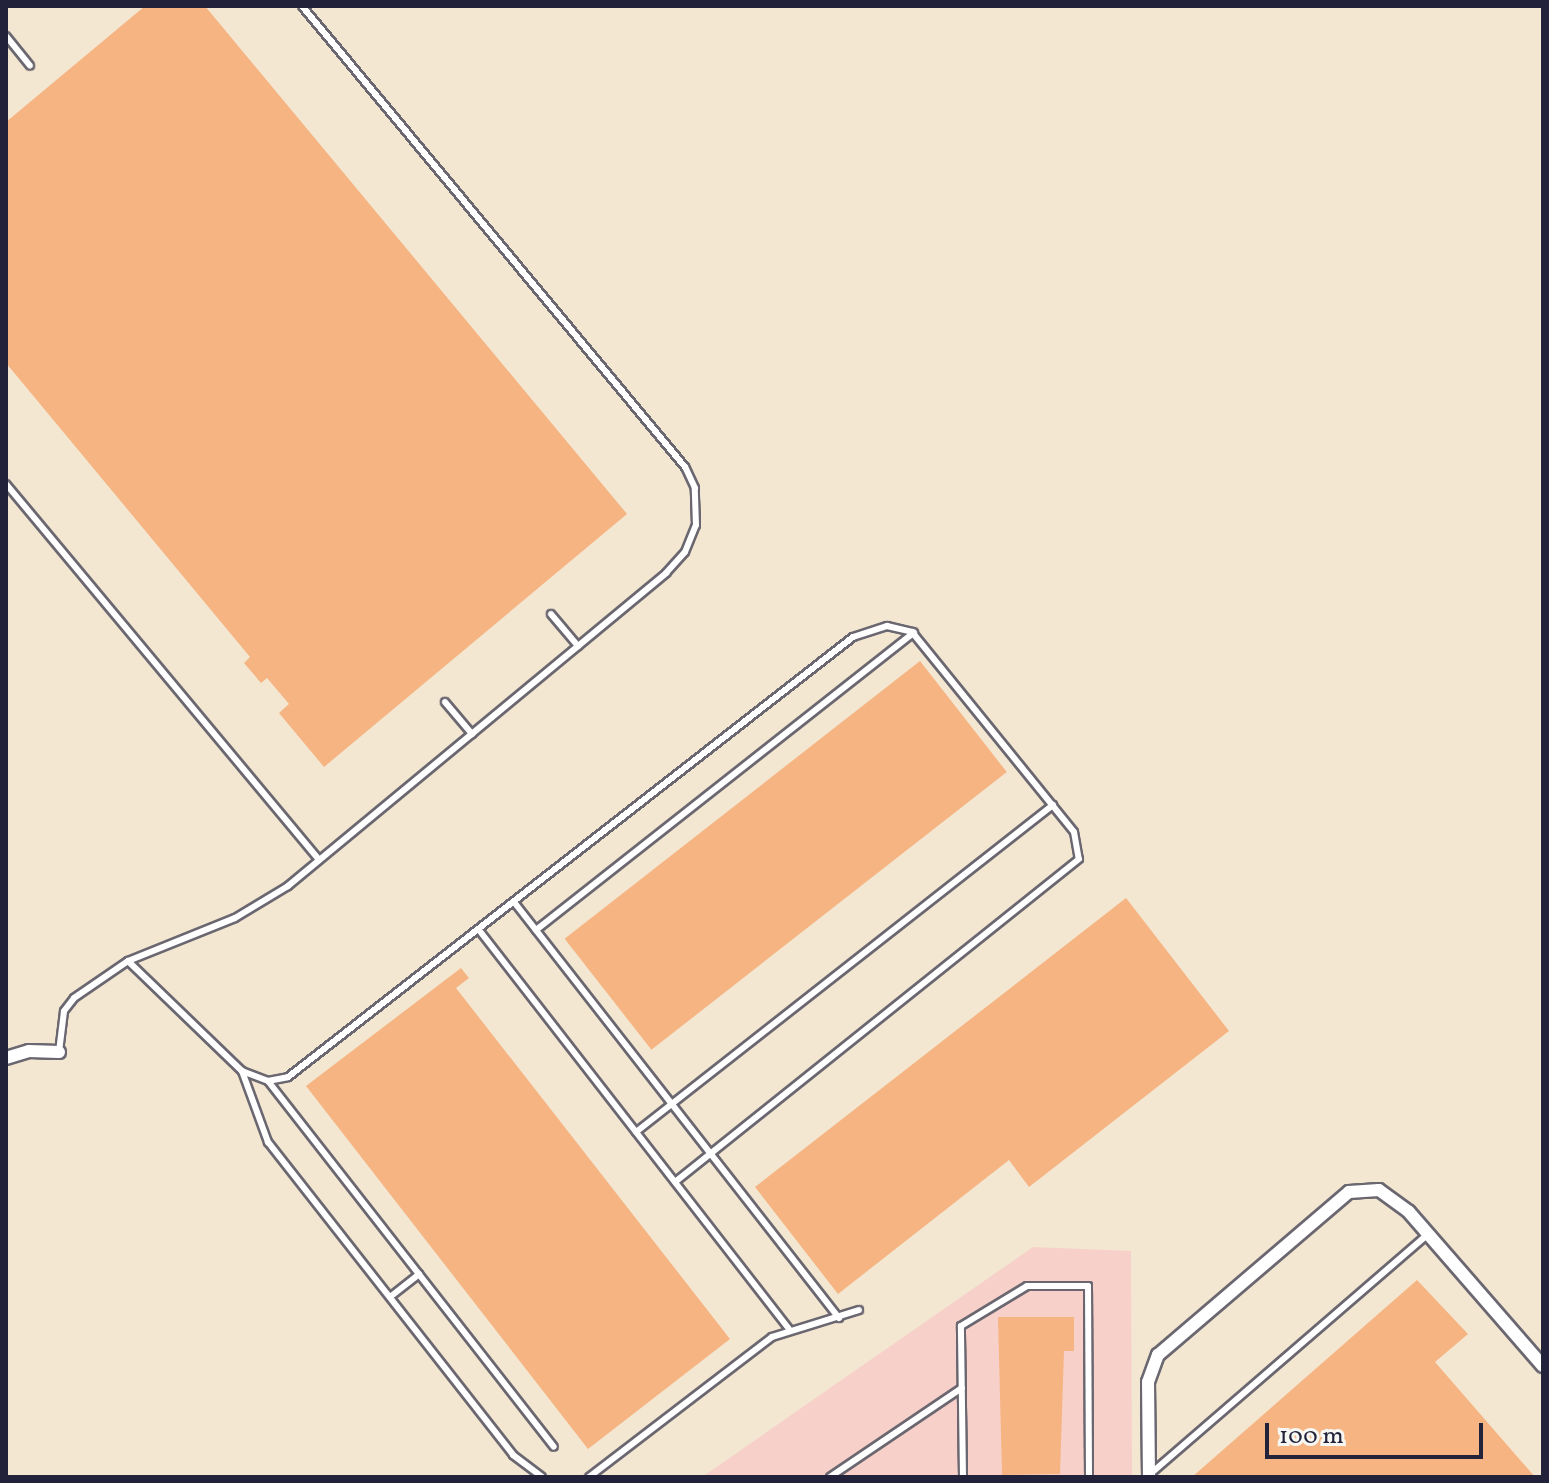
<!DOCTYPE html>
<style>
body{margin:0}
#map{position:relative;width:1549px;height:1483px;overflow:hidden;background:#f3e7d2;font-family:Vollkorn,serif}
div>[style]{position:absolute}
.built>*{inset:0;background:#f7d1c9}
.building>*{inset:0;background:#f5b482;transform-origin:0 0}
.roads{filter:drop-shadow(2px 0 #6b6770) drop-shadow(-2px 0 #6b6770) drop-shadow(0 2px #6b6770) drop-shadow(0 -2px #6b6770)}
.service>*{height:6px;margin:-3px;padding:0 3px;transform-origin:3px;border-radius:3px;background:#fff}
.minor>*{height:12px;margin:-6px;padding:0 6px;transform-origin:6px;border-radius:6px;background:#fff}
span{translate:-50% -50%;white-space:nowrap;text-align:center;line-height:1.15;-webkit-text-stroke:8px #f6f6f2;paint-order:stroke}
.frame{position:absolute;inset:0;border:8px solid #22223b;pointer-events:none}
.scale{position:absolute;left:1265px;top:1423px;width:218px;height:36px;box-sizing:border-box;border:4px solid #22223b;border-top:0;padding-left:10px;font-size:24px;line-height:28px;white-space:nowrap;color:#22223b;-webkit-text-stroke:6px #f6f6f2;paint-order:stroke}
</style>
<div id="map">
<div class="built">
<i style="clip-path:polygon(1033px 1247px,1131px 1251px,1132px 1477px,702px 1477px)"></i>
</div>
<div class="building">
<i style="clip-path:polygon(145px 6px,205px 6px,627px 514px,324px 767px,279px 713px,289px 704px,267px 678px,261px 683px,244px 663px,250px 657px,6px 363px,6px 122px)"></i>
<i style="left:920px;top:661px;width:141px;height:451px;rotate:52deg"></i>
<i style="clip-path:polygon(1126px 898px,1229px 1031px,1029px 1187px,1009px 1160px,838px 1294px,755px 1187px)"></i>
<i style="clip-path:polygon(461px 968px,469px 978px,456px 988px,730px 1339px,588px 1449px,306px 1086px)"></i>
<i style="clip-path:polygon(1417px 1280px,1468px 1334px,1435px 1362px,1535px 1477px,1192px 1477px)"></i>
<i style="clip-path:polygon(998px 1317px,1074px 1317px,1074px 1351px,1064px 1351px,1060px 1474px,1002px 1475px)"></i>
</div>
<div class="roads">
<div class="service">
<i style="left:6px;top:36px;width:38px;rotate:51deg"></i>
<i style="left:6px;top:484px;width:489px;rotate:50.2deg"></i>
<i style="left:551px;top:614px;width:42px;rotate:49.8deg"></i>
<i style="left:445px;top:702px;width:42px;rotate:49.8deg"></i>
<i style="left:514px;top:902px;width:528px;rotate:52deg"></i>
<i style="left:479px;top:930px;width:505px;rotate:52.15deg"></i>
<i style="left:536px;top:930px;width:481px;rotate:-38.2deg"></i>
<i style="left:128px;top:961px;width:115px;rotate:-21.9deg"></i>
<i style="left:235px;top:918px;width:62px;rotate:-31.1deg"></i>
<i style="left:288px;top:886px;width:491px;rotate:-39.6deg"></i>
<i style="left:666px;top:573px;width:28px;rotate:-48deg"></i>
<i style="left:685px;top:552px;width:29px;rotate:-68deg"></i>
<i style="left:696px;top:525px;width:37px;rotate:-92deg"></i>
<i style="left:695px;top:488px;width:23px;rotate:-115deg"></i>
<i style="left:685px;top:467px;width:599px;rotate:-129.72deg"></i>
<i style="left:59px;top:1052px;width:41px;rotate:-83deg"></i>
<i style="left:64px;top:1011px;width:16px;rotate:-52deg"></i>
<i style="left:74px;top:998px;width:65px;rotate:-34.4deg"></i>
<i style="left:128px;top:961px;width:158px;rotate:44deg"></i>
<i style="left:242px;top:1071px;width:28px;rotate:21deg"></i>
<i style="left:268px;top:1081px;width:20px;rotate:-11deg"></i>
<i style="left:288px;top:1077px;width:716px;rotate:-37.91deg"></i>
<i style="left:853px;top:637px;width:36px;rotate:-18deg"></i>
<i style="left:887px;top:626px;width:26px;rotate:13deg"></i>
<i style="left:912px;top:632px;width:257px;rotate:51deg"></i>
<i style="left:1074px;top:832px;width:27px;rotate:80deg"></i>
<i style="left:1079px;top:859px;width:517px;rotate:141.36deg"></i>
<i style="left:242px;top:1071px;width:76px;rotate:69.9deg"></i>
<i style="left:268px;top:1142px;width:397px;rotate:51.9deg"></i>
<i style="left:513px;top:1455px;width:36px;rotate:37deg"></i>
<i style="left:268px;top:1081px;width:464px;rotate:52deg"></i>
<i style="left:636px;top:1132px;width:530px;rotate:-38.1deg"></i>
<i style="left:390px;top:1297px;width:37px;rotate:-38deg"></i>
<i style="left:1149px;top:1475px;width:369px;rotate:-40.8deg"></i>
<i style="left:589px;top:1477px;width:230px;rotate:-37.4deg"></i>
<i style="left:772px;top:1337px;width:91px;rotate:-17.2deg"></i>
<i style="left:830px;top:1477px;width:159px;rotate:-34deg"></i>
<i style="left:963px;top:1477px;width:151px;rotate:-90.8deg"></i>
<i style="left:961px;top:1326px;width:77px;rotate:-31.2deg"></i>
<i style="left:1027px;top:1286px;width:61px"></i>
<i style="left:1088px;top:1286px;width:191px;rotate:89.7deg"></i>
</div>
<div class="minor">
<i style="left:6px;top:1058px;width:24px;rotate:-17deg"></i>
<i style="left:29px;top:1051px;width:30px;rotate:2deg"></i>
<i style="left:1149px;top:1477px;width:95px;rotate:-90.6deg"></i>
<i style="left:1148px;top:1382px;width:29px;rotate:-70deg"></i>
<i style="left:1158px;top:1355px;width:251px;rotate:-40.5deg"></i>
<i style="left:1349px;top:1192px;width:30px;rotate:-4deg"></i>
<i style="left:1379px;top:1190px;width:37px;rotate:36deg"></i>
<i style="left:1409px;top:1212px;width:204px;rotate:49deg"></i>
</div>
</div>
<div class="frame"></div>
<div class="scale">100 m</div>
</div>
